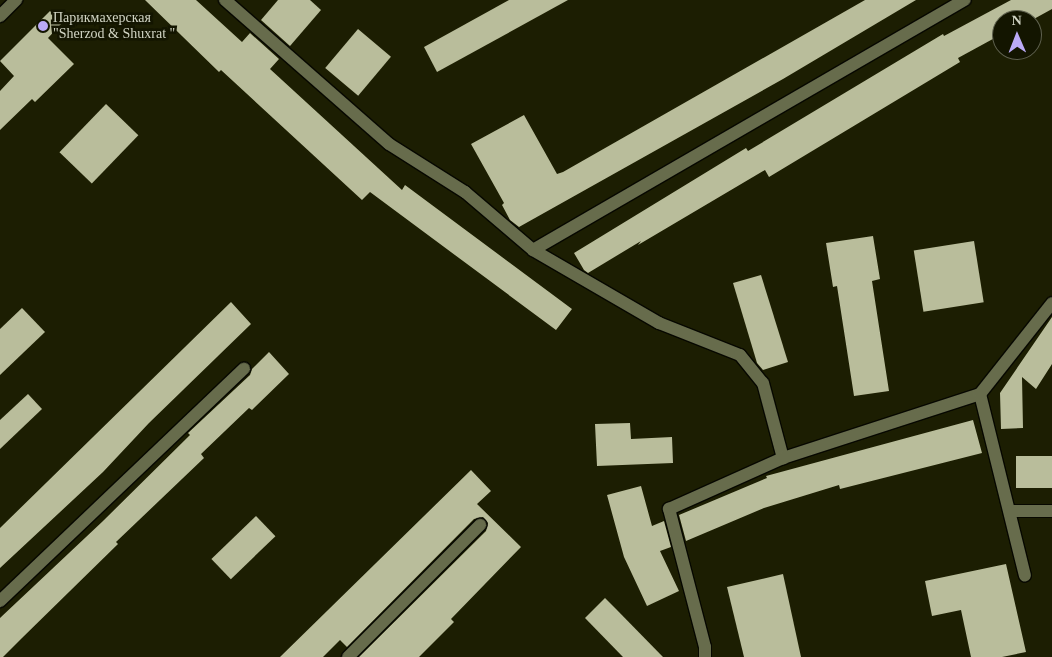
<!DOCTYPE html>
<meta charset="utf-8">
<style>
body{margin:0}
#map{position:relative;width:1052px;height:657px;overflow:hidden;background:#1c1e02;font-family:"Times New Roman",serif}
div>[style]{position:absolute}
.building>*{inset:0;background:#b9bd9b;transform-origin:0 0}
.roads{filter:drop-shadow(1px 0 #070800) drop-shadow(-1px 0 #070800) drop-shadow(0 1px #070800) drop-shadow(0 -1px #070800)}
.street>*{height:12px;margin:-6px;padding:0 6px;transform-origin:6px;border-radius:6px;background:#676c4c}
.secondary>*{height:12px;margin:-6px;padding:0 6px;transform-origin:6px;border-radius:6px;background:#676c4c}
.dots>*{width:14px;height:14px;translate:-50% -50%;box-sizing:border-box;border:2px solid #131500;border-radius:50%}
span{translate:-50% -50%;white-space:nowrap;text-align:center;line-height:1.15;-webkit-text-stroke:5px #131500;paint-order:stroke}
.poi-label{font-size:14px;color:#d1d4c3}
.left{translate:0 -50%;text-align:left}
.north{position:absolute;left:992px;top:10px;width:50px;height:50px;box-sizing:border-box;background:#131500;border:1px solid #5f614e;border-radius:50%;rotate:359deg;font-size:14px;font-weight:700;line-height:20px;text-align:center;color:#d1d4c3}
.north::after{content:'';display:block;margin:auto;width:18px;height:22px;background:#bbaaf6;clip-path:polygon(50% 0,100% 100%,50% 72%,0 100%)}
</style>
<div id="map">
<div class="building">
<i style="clip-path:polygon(145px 0,196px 0,242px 42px,250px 33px,279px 59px,270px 69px,402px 190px,405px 185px,572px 309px,556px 330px,370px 192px,362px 200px,221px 70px,219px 72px)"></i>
<i style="clip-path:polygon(278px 0,310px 0,321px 10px,290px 46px,261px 20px)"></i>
<i style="clip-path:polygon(509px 0,568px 0,437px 72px,424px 47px)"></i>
<i style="clip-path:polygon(865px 0,916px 0,783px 79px,519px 227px,510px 220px,502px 205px,504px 203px,471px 144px,524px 115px,557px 174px,563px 172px)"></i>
<i style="clip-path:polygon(1011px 0,1052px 0,1052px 9px,1032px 20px,1002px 20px,1002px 34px,958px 58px,960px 62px,769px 177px,765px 170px,638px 245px,641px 241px,588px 273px,584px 270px,574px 253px,746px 148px,748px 151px,943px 34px,944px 36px)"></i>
<i style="clip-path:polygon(50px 11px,62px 23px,48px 38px,74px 64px,35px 102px,32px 99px,0 130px,0 91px,14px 76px,0 61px)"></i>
<i style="left:358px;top:29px;width:43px;height:51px;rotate:40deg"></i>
<i style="left:106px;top:104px;width:45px;height:67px;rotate:44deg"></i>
<i style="clip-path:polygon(873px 236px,880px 279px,872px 281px,889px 391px,854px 396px,837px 286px,833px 287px,826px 243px)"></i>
<i style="left:974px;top:241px;width:62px;height:61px;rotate:81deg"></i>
<i style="clip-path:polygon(761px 275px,788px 362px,763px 370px,757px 363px,733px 283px)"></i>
<i style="clip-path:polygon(231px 302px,251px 324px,149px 423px,103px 472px,0 568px,0 528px)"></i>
<i style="clip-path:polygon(22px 308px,45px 332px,0 375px,0 329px)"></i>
<i style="clip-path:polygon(1052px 317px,1052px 364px,1036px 389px,1022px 377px,1023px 428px,1001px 429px,1000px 393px)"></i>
<i style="clip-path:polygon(269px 352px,289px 374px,252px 410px,249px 408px,201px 454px,204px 458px,116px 542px,118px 544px,22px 638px,3px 657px,0 657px,0 618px,103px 521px,190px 435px,188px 433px,250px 375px,252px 369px)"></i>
<i style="clip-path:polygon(28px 394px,42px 409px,0 449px,0 420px)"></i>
<i style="clip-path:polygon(973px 420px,982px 453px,840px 489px,839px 485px,764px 508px,686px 541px,679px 515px,767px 478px,766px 476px)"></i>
<i style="clip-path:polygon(630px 423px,631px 439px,672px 437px,673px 463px,597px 466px,595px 424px)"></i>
<i style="left:1052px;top:456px;width:32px;height:36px;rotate:90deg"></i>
<i style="clip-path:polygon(471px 470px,491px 491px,477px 504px,521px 547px,451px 619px,454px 622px,419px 657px,359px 657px,486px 531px,488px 523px,483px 517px,474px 519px,347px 647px,340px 640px,323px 657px,280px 657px)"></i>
<i style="clip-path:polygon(641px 486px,652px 526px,664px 521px,671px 547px,660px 551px,679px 591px,647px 606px,624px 557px,607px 495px)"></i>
<i style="left:256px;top:516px;width:28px;height:62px;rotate:46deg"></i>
<i style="clip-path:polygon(1006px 564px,1026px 652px,1002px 657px,971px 657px,961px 610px,932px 616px,925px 581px)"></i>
<i style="clip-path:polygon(783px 574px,801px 657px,744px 657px,727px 587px)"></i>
<i style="clip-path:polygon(605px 598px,616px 609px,663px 657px,623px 657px,585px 618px)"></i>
</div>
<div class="roads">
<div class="street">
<i style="left:225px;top:0;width:218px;rotate:41.3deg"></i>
<i style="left:389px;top:144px;width:90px;rotate:32.3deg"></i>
<i style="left:465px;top:192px;width:89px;rotate:40.5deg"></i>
<i style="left:533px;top:250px;width:146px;rotate:30.1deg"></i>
<i style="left:659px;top:323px;width:87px;rotate:21.6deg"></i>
<i style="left:740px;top:355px;width:36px;rotate:51deg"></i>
<i style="left:763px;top:383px;width:78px;rotate:75.1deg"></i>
<i style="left:533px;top:250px;width:499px;rotate:-30.1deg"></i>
<i style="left:980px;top:394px;width:187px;rotate:76.1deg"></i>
<i style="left:1010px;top:511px;width:42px"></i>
<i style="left:0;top:601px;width:337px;rotate:-43.6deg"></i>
<i style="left:348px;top:657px;width:187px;rotate:-45deg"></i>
<i style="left:705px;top:657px;width:10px;rotate:-90deg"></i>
<i style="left:705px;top:647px;width:143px;rotate:-104.6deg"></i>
<i style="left:669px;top:509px;width:125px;rotate:-24.1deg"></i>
<i style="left:783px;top:458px;width:207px;rotate:-18deg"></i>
<i style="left:980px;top:394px;width:116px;rotate:-51.6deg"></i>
</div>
<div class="secondary">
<i style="left:0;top:16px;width:23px;rotate:-45deg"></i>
</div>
</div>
<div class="dots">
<i style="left:43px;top:26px;background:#bbaaf6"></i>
</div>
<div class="poi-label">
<span class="left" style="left:53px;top:26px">Парикмахерская<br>"Sherzod &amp; Shuxrat "</span>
</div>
<div class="north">N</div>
</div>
